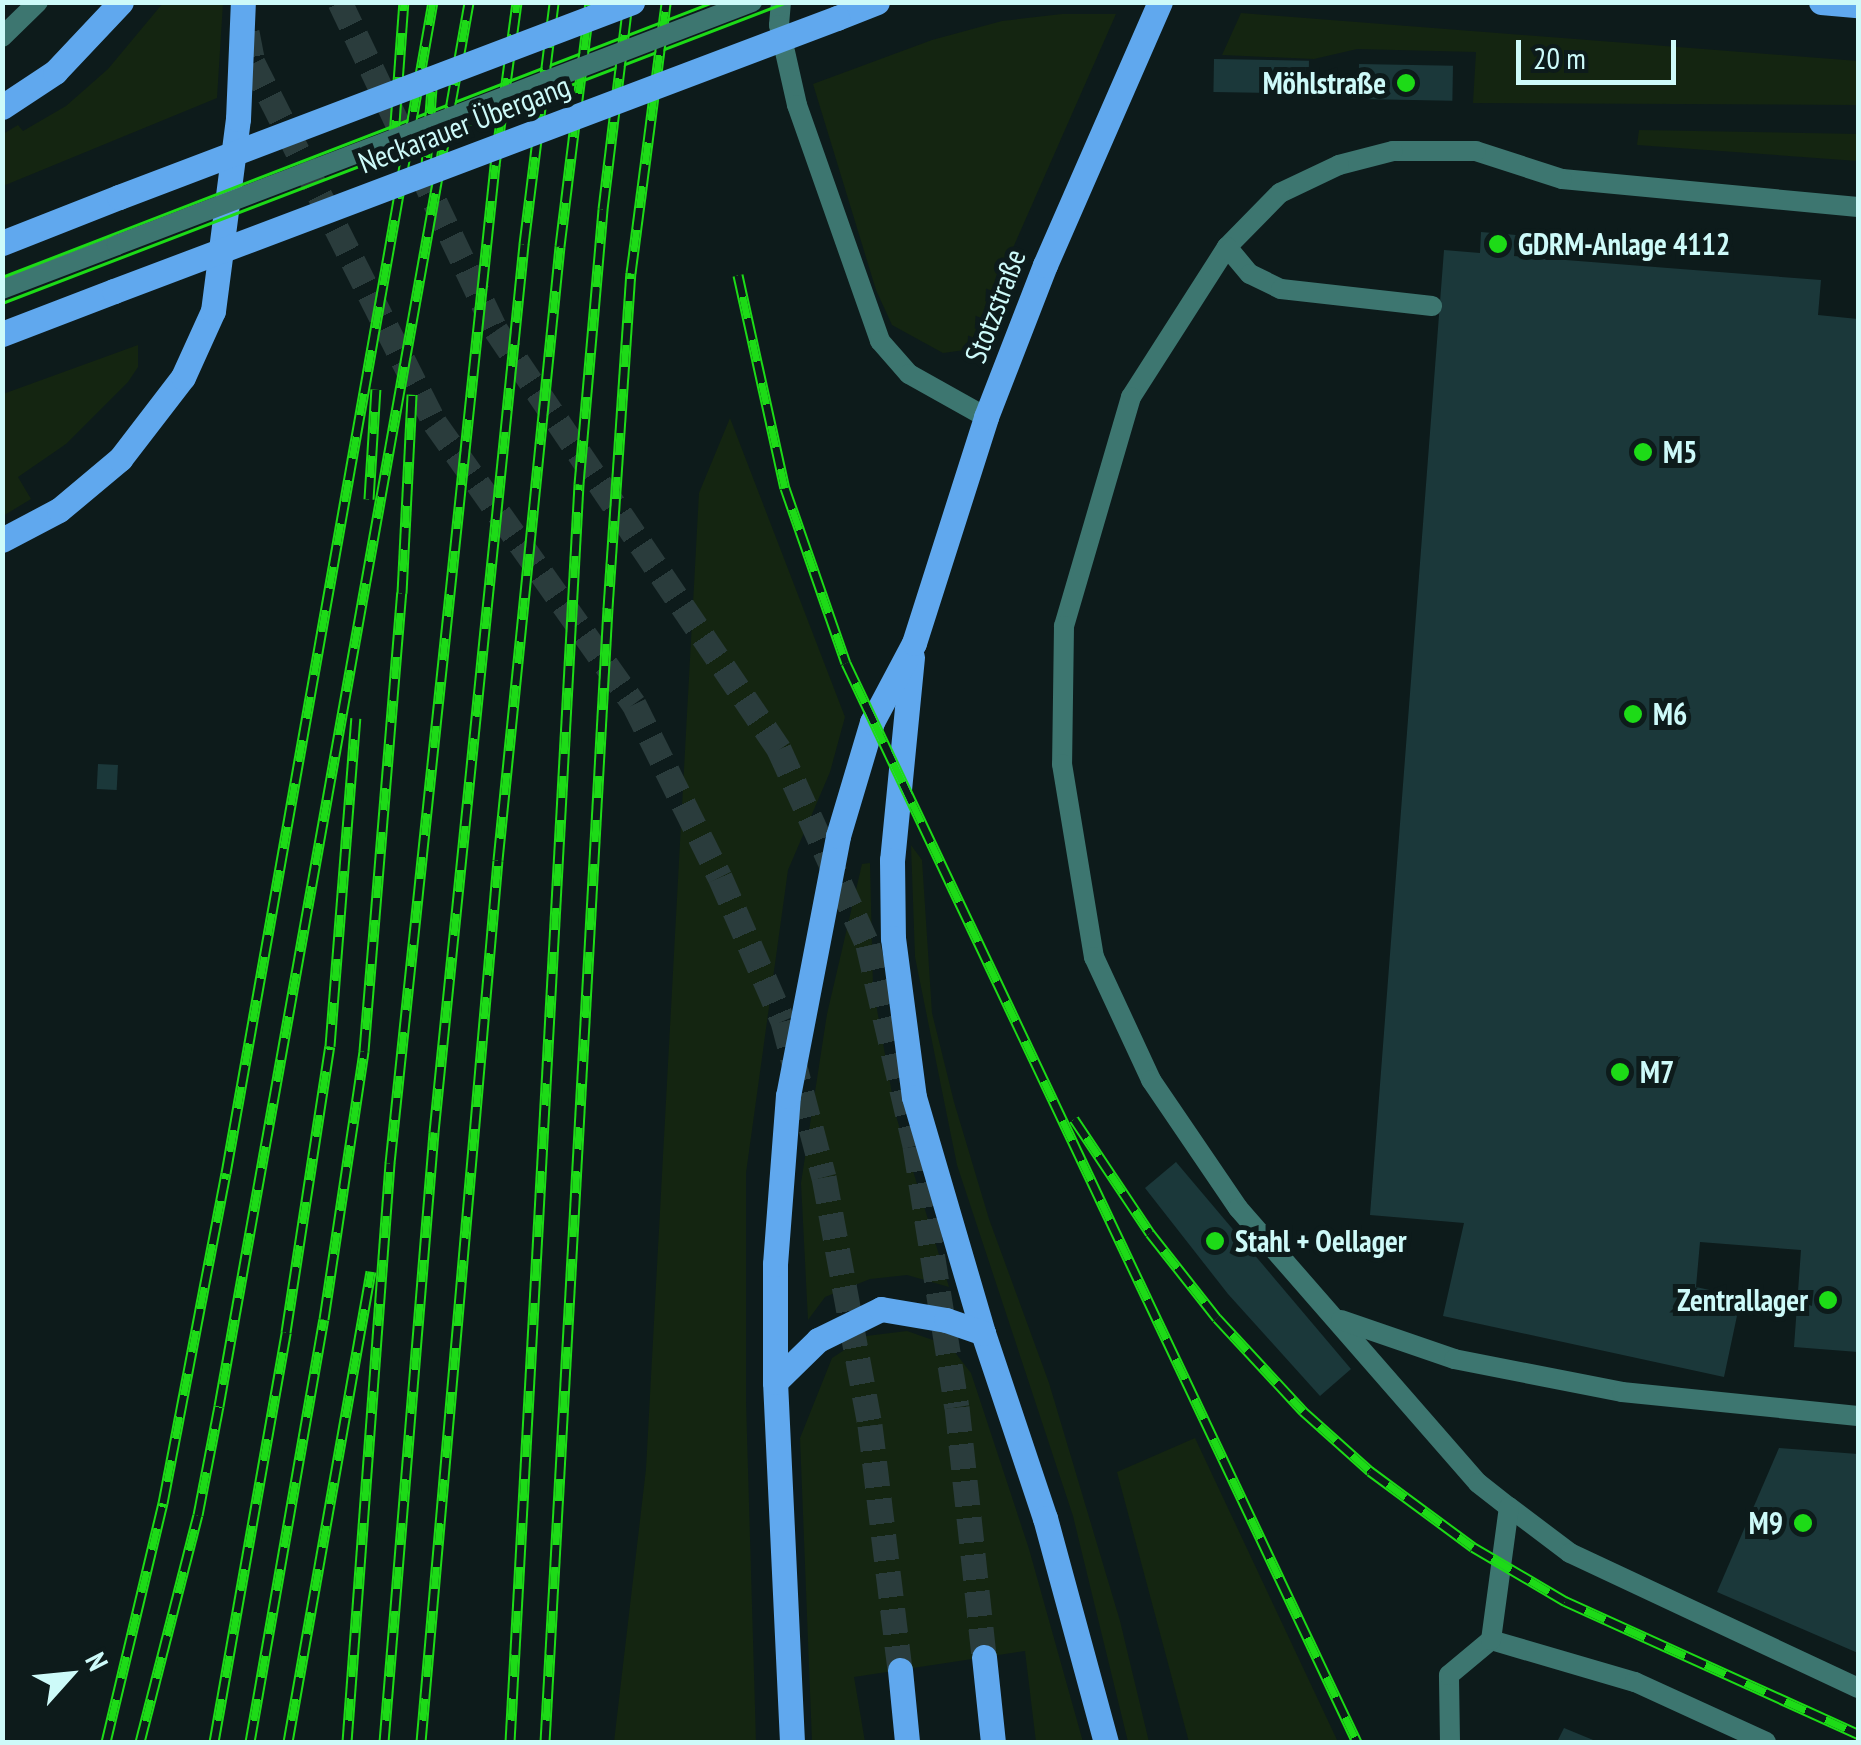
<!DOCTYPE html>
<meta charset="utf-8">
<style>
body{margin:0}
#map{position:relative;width:1861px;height:1745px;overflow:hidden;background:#0d1b1b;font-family:"PT Sans Narrow",sans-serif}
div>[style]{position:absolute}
.green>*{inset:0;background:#142511}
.building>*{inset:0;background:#1b383a;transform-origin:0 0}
.primary-tunnel>*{height:25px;margin-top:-12.5px;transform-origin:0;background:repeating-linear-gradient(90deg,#2a3c3c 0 25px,transparent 0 37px)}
.service>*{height:20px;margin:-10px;padding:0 10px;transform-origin:10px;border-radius:10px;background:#3d7670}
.minor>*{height:20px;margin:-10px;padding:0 10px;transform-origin:10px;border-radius:10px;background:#3d7670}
.primary>*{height:25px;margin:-12.5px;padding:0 12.5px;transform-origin:12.5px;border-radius:12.5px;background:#60a8ee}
.tram>*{height:2.5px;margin:-1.25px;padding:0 1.25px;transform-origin:1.25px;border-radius:1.25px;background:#1ddb17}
.rail>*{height:11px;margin-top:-5.5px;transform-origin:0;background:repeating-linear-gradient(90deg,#0d1b1b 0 22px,#1ddb17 0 44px);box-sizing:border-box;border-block:2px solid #1ddb17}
.service-bridge>*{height:20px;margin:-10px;padding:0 10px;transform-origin:10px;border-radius:10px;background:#3d7670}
.primary-bridge>*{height:25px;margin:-12.5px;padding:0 12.5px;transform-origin:12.5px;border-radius:12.5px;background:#60a8ee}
.dots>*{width:28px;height:28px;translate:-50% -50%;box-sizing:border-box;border:5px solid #0d1b1b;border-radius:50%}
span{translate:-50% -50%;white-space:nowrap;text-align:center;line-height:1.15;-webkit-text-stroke:10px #0d1b1b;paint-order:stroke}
.poi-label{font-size:30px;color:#cdfaf9;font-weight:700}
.right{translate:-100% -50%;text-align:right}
.left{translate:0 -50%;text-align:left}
.street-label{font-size:30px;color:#cdfaf9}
.frame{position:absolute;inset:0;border:5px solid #cdfaf9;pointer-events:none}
.north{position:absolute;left:20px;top:1625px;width:100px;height:100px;-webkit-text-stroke:8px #0d1b1b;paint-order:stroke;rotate:63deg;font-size:28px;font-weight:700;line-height:40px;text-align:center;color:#cdfaf9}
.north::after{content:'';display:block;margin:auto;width:35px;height:45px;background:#cdfaf9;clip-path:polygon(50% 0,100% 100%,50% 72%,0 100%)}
.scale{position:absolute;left:1516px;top:40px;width:160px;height:45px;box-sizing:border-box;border:5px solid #cdfaf9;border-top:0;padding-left:12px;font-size:30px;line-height:35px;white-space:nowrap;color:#cdfaf9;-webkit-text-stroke:8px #0d1b1b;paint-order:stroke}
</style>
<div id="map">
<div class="green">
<i style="clip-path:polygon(163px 3px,223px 3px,217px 98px,3px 186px,3px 134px,18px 125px,23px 131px,66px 106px,108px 69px)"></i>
<i style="clip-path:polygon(1241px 13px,1858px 61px,1858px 105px,1473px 103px,1476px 52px,1357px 49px,1314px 59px,1222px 55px)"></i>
<i style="clip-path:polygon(1062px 14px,1116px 14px,975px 334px,965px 350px,943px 353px,892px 325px,876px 290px,813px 84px,932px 40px,1002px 21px)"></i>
<i style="clip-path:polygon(1639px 130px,1858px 134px,1858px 161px,1637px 145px)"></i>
<i style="clip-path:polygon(138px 345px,138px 367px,128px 382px,66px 444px,18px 477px,31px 499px,3px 516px,3px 394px)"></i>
<i style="clip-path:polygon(730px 418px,845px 717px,830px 772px,788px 870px,746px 1173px,746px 1401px,756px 1742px,614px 1742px,646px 1469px,699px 493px)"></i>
<i style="clip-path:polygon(911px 845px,922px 860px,932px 1013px,954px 1102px,989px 1219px,1049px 1383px,1120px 1621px,1149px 1742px,1128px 1742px,1073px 1516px,957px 1165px,915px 957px)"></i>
<i style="clip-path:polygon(870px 863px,873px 987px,896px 1116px,949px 1287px,907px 1275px,870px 1279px,825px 1297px,808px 1320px,801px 1183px,827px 1014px,862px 864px)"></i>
<i style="clip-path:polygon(907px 1331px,950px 1346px,971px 1373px,1029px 1549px,1083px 1742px,1036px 1742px,1025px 1651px,854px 1677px,865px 1742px,812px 1742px,800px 1438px,832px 1358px,866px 1336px)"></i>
<i style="clip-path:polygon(1195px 1438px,1338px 1742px,1189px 1742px,1117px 1472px)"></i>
</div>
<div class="building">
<i style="left:1214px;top:59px;width:95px;height:33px;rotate:1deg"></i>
<i style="left:1359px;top:64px;width:94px;height:35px;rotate:1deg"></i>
<i style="clip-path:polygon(1481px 232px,1516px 235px,1514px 256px,1821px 280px,1818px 315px,1858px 319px,1858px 1352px,1794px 1347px,1801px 1250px,1700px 1242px,1696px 1287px,1741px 1297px,1724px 1377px,1443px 1316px,1464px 1223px,1370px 1215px,1444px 250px,1480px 253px)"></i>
<i style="left:98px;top:764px;width:20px;height:25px;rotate:3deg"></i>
<i style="clip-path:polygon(1176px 1162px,1351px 1369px,1320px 1396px,1228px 1294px,1145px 1188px)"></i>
<i style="clip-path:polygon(1779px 1448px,1858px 1454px,1858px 1653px,1717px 1592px)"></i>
<i style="clip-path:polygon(1564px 1728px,1598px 1742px,1557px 1742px)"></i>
</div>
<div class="primary-tunnel">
<i style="left:340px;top:2px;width:363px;rotate:64.6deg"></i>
<i style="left:496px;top:330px;width:506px;rotate:55.96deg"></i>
<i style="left:779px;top:749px;width:215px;rotate:65.6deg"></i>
<i style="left:868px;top:945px;width:206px;rotate:76.8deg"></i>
<i style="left:915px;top:1146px;width:264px;rotate:80.9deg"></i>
<i style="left:957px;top:1407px;width:251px;rotate:83.8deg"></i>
<i style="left:247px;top:32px;width:32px;rotate:79deg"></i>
<i style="left:253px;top:63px;width:403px;rotate:63.2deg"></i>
<i style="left:435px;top:423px;width:344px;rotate:54.7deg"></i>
<i style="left:634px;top:704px;width:193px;rotate:63.6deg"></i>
<i style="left:720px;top:877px;width:157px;rotate:66.4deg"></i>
<i style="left:783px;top:1021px;width:161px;rotate:75.3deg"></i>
<i style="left:824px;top:1177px;width:252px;rotate:79.5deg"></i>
<i style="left:870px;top:1425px;width:247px;rotate:83deg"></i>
</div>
<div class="service">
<i style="left:781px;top:2px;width:23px;rotate:95deg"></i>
<i style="left:779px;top:25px;width:82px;rotate:77.3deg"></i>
<i style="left:797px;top:105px;width:250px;rotate:70.6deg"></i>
<i style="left:880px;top:341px;width:44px;rotate:48.7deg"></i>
<i style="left:909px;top:374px;width:88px;rotate:29.2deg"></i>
<i style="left:1858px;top:207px;width:297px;rotate:-174.6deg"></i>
<i style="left:1562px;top:179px;width:90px;rotate:-162deg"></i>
<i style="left:1476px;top:151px;width:83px;rotate:180deg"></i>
<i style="left:1393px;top:151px;width:56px;rotate:165.5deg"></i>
<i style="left:1339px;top:165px;width:65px;rotate:154.6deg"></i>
<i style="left:1280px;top:193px;width:76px;rotate:134.5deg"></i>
<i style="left:1227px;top:247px;width:178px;rotate:122.6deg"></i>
<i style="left:1131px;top:397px;width:239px;rotate:106.3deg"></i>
<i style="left:1064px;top:626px;width:138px;rotate:90.8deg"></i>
<i style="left:1062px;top:764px;width:196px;rotate:80.6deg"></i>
<i style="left:1094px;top:957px;width:136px;rotate:65.1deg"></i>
<i style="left:1151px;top:1080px;width:155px;rotate:55.8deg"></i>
<i style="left:1238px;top:1208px;width:365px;rotate:48.9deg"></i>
<i style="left:1478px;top:1483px;width:39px;rotate:38deg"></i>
<i style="left:1509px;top:1507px;width:76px;rotate:37deg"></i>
<i style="left:1570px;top:1553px;width:318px;rotate:25.1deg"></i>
<i style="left:1227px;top:247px;width:35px;rotate:50deg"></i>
<i style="left:1250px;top:274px;width:34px;rotate:26deg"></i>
<i style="left:1281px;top:289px;width:152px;rotate:6.4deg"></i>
<i style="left:2px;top:289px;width:123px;rotate:-20.9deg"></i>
<i style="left:1341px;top:1320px;width:120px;rotate:19deg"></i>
<i style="left:1454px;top:1359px;width:171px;rotate:11.1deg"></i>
<i style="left:1622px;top:1392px;width:237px;rotate:5.8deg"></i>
<i style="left:1491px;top:1640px;width:150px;rotate:16.3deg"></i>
<i style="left:1635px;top:1682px;width:144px;rotate:24.6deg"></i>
<i style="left:1450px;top:1742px;width:67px;rotate:-90.9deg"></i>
<i style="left:1449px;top:1675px;width:55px;rotate:-39.8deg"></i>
<i style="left:1491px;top:1640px;width:134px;rotate:-82.3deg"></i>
</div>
<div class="minor">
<i style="left:2px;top:37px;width:50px;rotate:-44.2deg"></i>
</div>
<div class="primary">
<i style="left:1821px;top:2px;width:37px;rotate:5deg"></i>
<i style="left:837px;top:18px;width:43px;rotate:-21.8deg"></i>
<i style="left:2px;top:107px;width:64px;rotate:-33.4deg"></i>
<i style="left:55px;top:72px;width:96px;rotate:-46.7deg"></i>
<i style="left:2px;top:243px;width:126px;rotate:-21.5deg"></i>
<i style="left:2px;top:334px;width:120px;rotate:-21deg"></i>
<i style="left:2px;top:540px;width:64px;rotate:-27.8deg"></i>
<i style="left:59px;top:510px;width:80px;rotate:-39.9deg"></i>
<i style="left:120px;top:459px;width:103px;rotate:-52.5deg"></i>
<i style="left:183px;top:377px;width:72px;rotate:-65.6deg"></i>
<i style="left:213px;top:311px;width:194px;rotate:-82.6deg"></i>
<i style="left:238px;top:119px;width:117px;rotate:-87.6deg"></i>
<i style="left:912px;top:657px;width:204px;rotate:95.6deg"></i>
<i style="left:892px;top:860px;width:78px;rotate:89.3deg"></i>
<i style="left:893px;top:938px;width:160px;rotate:82.5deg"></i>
<i style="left:914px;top:1097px;width:246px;rotate:73.7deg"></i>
<i style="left:983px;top:1333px;width:195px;rotate:71.5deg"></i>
<i style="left:1045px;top:1518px;width:232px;rotate:74.8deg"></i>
<i style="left:775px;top:1382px;width:60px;rotate:-44.3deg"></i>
<i style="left:818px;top:1340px;width:70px;rotate:-26.2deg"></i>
<i style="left:881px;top:1309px;width:66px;rotate:9.6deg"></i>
<i style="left:946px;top:1320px;width:39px;rotate:19deg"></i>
<i style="left:984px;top:1657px;width:85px;rotate:84deg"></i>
<i style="left:900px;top:1670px;width:72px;rotate:84.4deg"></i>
<i style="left:792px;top:1742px;width:360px;rotate:-92.7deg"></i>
<i style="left:775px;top:1382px;width:118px;rotate:-90deg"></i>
<i style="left:775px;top:1264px;width:169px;rotate:-85.6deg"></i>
<i style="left:788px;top:1096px;width:265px;rotate:-79.1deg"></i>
<i style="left:838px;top:836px;width:119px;rotate:-73.4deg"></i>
<i style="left:872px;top:722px;width:89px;rotate:-62deg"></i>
<i style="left:914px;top:643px;width:237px;rotate:-72.3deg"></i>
<i style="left:986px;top:417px;width:163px;rotate:-68.8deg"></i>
<i style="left:1045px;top:265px;width:287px;rotate:-66.4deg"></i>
</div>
<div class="tram">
<i style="left:2px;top:277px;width:762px;rotate:-21.15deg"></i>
<i style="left:2px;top:303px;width:841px;rotate:-20.98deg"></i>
</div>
<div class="rail">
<i style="left:392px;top:164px;width:162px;rotate:-85.8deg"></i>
<i style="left:425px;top:179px;width:105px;rotate:-85.6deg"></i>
<i style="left:738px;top:275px;width:218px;rotate:77.6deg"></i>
<i style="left:785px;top:488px;width:185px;rotate:70.8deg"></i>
<i style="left:846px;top:663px;width:1194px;rotate:64.66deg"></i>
<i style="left:369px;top:499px;width:110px;rotate:-86.4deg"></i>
<i style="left:1074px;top:1119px;width:137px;rotate:56.3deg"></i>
<i style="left:1150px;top:1233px;width:108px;rotate:51.8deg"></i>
<i style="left:1217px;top:1318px;width:127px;rotate:47.2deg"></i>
<i style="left:1303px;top:1411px;width:90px;rotate:41.8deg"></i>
<i style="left:1370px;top:1471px;width:128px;rotate:36.4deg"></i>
<i style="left:1473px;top:1547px;width:107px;rotate:30.4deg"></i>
<i style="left:1565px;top:1601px;width:322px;rotate:24.4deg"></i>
<i style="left:106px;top:1742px;width:246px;rotate:-76.6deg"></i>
<i style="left:163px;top:1503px;width:336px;rotate:-79.2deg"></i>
<i style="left:226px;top:1173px;width:1189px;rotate:-79.98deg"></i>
<i style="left:140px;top:1742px;width:234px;rotate:-75.7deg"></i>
<i style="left:198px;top:1515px;width:111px;rotate:-79.1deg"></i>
<i style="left:219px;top:1406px;width:1426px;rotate:-79.9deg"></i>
<i style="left:214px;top:1742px;width:416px;rotate:-80deg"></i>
<i style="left:286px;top:1332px;width:289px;rotate:-81.3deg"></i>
<i style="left:330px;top:1046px;width:329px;rotate:-85.5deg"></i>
<i style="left:250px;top:1742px;width:429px;rotate:-80.1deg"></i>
<i style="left:324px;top:1319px;width:271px;rotate:-81.5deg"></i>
<i style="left:364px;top:1051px;width:460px;rotate:-85.3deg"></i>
<i style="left:402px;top:593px;width:199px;rotate:-87.1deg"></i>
<i style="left:288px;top:1742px;width:478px;rotate:-80deg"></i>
<i style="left:347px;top:1742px;width:581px;rotate:-85.75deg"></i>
<i style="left:390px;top:1163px;width:1004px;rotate:-83.99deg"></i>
<i style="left:495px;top:165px;width:164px;rotate:-82.3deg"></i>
<i style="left:384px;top:1742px;width:612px;rotate:-85.31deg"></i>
<i style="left:434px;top:1132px;width:893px;rotate:-84.21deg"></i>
<i style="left:524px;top:244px;width:244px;rotate:-82.9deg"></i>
<i style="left:421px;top:1742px;width:885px;rotate:-85.01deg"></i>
<i style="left:498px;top:860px;width:617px;rotate:-84.23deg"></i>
<i style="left:560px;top:246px;width:246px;rotate:-83deg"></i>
<i style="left:510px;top:1742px;width:1260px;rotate:-86.86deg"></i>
<i style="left:579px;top:484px;width:276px;rotate:-85deg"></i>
<i style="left:603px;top:209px;width:209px;rotate:-83.1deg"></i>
<i style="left:545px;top:1742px;width:1136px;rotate:-86.82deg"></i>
<i style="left:608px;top:608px;width:336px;rotate:-86.1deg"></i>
<i style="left:631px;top:273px;width:273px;rotate:-82.6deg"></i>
</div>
<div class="service-bridge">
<i style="left:117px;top:245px;width:680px;rotate:-20.94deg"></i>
</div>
<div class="primary-bridge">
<i style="left:119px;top:197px;width:549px;rotate:-20.81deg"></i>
<i style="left:114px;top:291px;width:773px;rotate:-20.69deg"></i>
</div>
<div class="dots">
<i style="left:1406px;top:83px;background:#1ddb17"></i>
<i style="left:1498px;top:244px;background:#1ddb17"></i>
<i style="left:1643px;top:452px;background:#1ddb17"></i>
<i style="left:1633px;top:714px;background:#1ddb17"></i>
<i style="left:1620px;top:1072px;background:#1ddb17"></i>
<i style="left:1215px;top:1241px;background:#1ddb17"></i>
<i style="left:1828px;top:1300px;background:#1ddb17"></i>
<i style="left:1803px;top:1523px;background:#1ddb17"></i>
</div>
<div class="poi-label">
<span class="right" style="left:1386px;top:83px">Möhlstraße</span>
<span class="left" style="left:1518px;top:244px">GDRM-Anlage 4112</span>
<span class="left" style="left:1663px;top:452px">M5</span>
<span class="left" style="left:1653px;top:714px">M6</span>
<span class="left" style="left:1640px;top:1072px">M7</span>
<span class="left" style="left:1235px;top:1241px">Stahl + Oellager</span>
<span class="right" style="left:1808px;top:1300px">Zentrallager</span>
<span class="right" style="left:1783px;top:1523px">M9</span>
</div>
<div class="street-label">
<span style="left:464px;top:124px;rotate:-21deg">Neckarauer Übergang</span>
<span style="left:995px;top:306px;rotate:-69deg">Stotzstraße</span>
</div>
<div class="frame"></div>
<div class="north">N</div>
<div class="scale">20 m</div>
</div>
